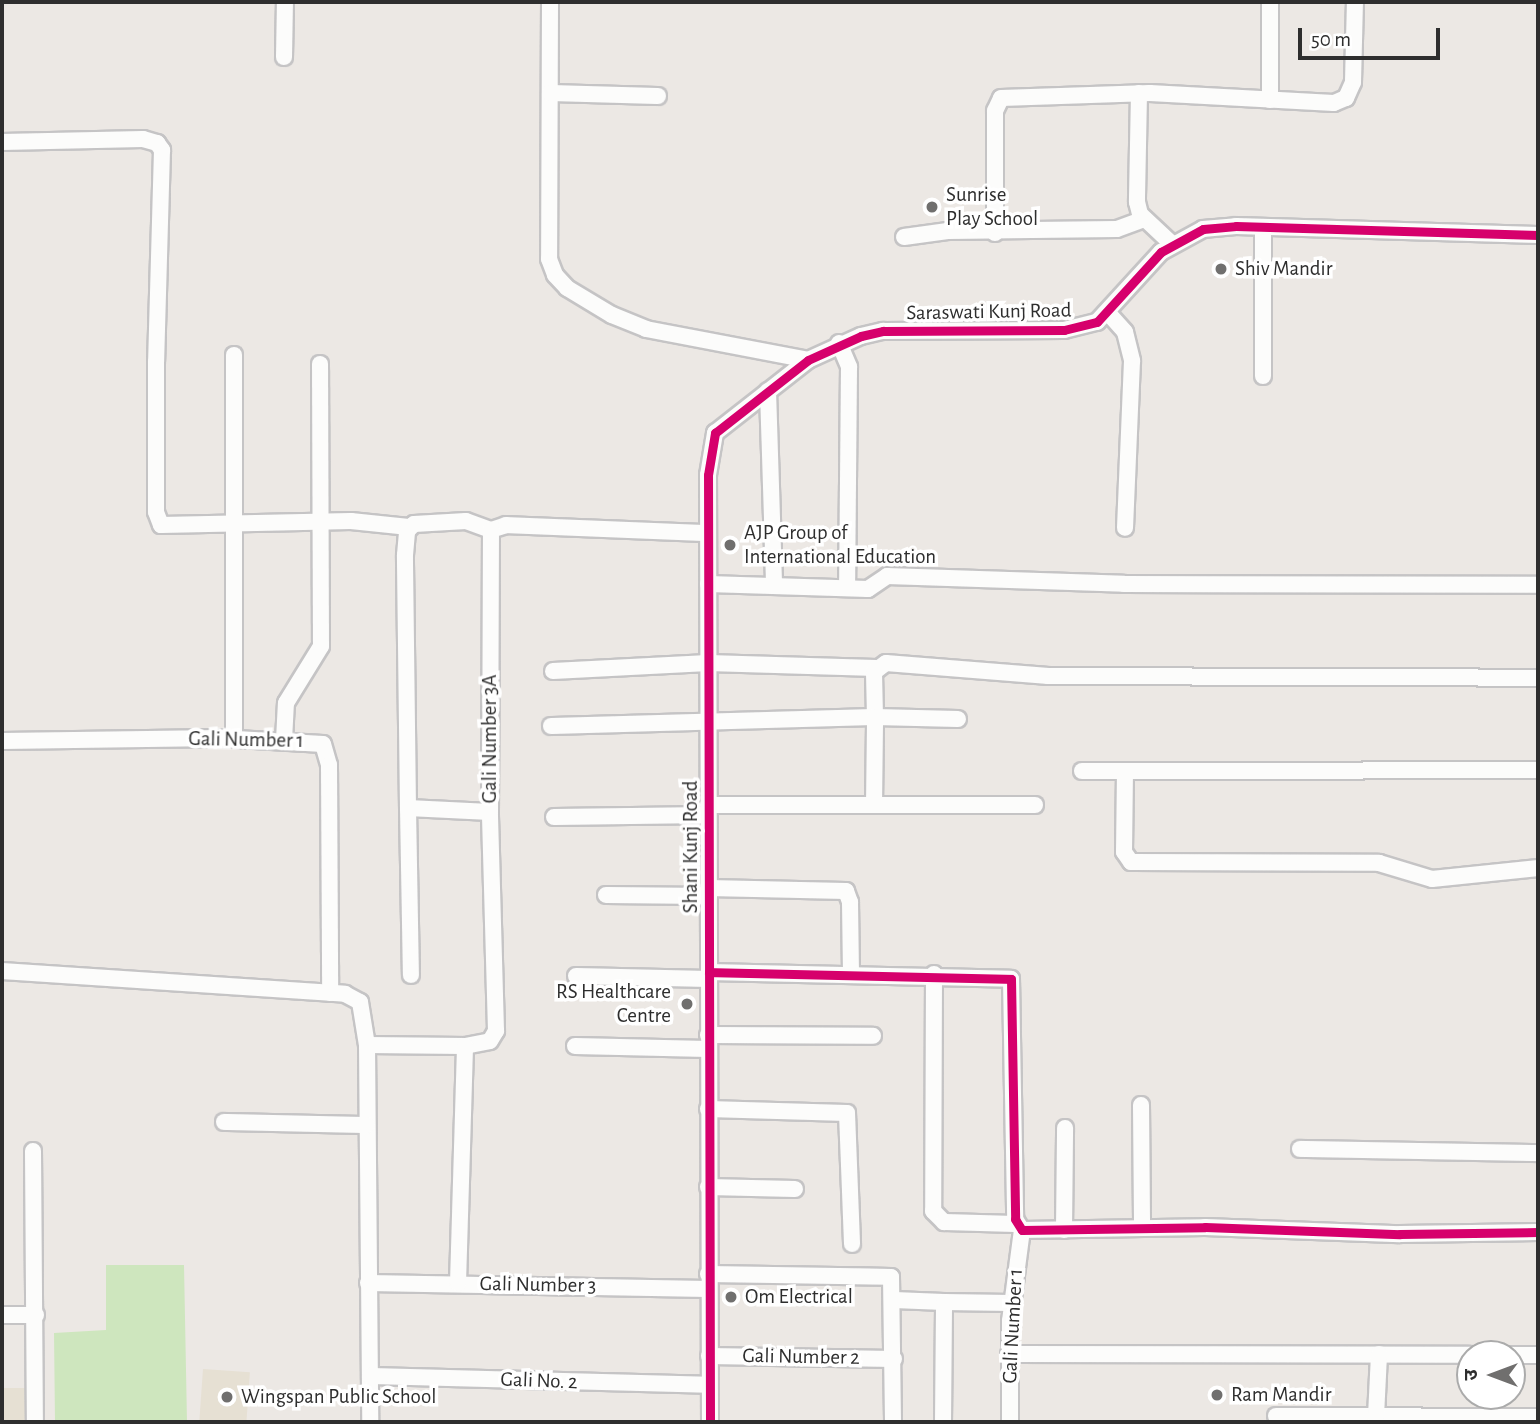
<!DOCTYPE html>
<meta charset="utf-8">
<style>
body{margin:0}
#map{position:relative;width:1540px;height:1424px;overflow:hidden;background:#ece8e4;font-family:"Alegreya Sans","Noto Sans Devanagari",sans-serif}
div>[style]{position:absolute}
.education>*{inset:0;background:#e6e0d3;transform-origin:0 0}
.green>*{inset:0;background:#cee6be}
.roads{filter:drop-shadow(2px 0 #c5c4c5) drop-shadow(-2px 0 #c5c4c5) drop-shadow(0 2px #c5c4c5) drop-shadow(0 -2px #c5c4c5)}
.street>*{height:16px;margin:-8px;padding:0 8px;transform-origin:8px;border-radius:8px;background:#fcfcfb}
.cycleway>*{height:9px;margin:-4.5px;padding:0 4.5px;transform-origin:4.5px;border-radius:4.5px;background:#d6006c}
.dots>*{width:19px;height:19px;translate:-50% -50%;box-sizing:border-box;border:4px solid #fff;border-radius:50%}
span{translate:-50% -50%;white-space:nowrap;text-align:center;line-height:1.15;-webkit-text-stroke:7px #fff;paint-order:stroke}
.poi-label{font-size:21px;color:#2e2e2e}
.left{translate:0 -50%;text-align:left}
.right{translate:-100% -50%;text-align:right}
.street-label{font-size:21px;color:#2e2e2e}
.frame{position:absolute;inset:0;border:4px solid #2e2e2e;pointer-events:none}
.north{position:absolute;left:1456px;top:1340px;width:70px;height:70px;box-sizing:border-box;background:#fff;border:2px solid #ababab;border-radius:50%;rotate:270deg;font-size:19px;font-weight:700;line-height:28px;text-align:center;color:#2e2e2e}
.north::after{content:'';display:block;margin:auto;width:24px;height:32px;background:#706f6e;clip-path:polygon(50% 0,100% 100%,50% 72%,0 100%)}
.scale{position:absolute;left:1298px;top:28px;width:142px;height:32px;box-sizing:border-box;border:4px solid #2e2e2e;border-top:0;padding-left:9px;font-size:21px;line-height:24px;white-space:nowrap;color:#2e2e2e;-webkit-text-stroke:5px #fff;paint-order:stroke}
</style>
<div id="map">
<div class="education">
<i style="left:203px;top:1369px;width:47px;height:53px;rotate:4deg"></i>
<i style="left:28px;top:1388px;width:34px;height:26px;rotate:90deg"></i>
</div>
<div class="green">
<i style="clip-path:polygon(106px 1265px,184px 1265px,187px 1422px,55px 1422px,54px 1333px,106px 1330px)"></i>
</div>
<div class="roads">
<div class="street">
<i style="left:550px;top:2px;width:257px;rotate:90.2deg"></i>
<i style="left:549px;top:259px;width:17px;rotate:69deg"></i>
<i style="left:555px;top:275px;width:18px;rotate:47deg"></i>
<i style="left:567px;top:288px;width:52px;rotate:31deg"></i>
<i style="left:612px;top:315px;width:37px;rotate:22deg"></i>
<i style="left:646px;top:329px;width:165px;rotate:10.8deg"></i>
<i style="left:284px;top:57px;width:55px;rotate:-89deg"></i>
<i style="left:550px;top:93px;width:108px;rotate:1.6deg"></i>
<i style="left:1139px;top:93px;width:109px;rotate:91.1deg"></i>
<i style="left:1137px;top:202px;width:12px;rotate:76deg"></i>
<i style="left:1140px;top:214px;width:44px;rotate:43.2deg"></i>
<i style="left:1270px;top:100px;width:98px;rotate:-90deg"></i>
<i style="left:2px;top:142px;width:141px;rotate:-1.2deg"></i>
<i style="left:143px;top:139px;width:15px;rotate:16deg"></i>
<i style="left:157px;top:143px;width:9px;rotate:54deg"></i>
<i style="left:162px;top:150px;width:212px;rotate:91.6deg"></i>
<i style="left:156px;top:362px;width:150px;rotate:90deg"></i>
<i style="left:156px;top:512px;width:14px;rotate:69deg"></i>
<i style="left:161px;top:525px;width:190px;rotate:-1.2deg"></i>
<i style="left:351px;top:521px;width:58px;rotate:5.9deg"></i>
<i style="left:995px;top:233px;width:122px;rotate:-90deg"></i>
<i style="left:995px;top:111px;width:14px;rotate:-65deg"></i>
<i style="left:1001px;top:98px;width:149px;rotate:-1.9deg"></i>
<i style="left:1150px;top:93px;width:184px;rotate:3.1deg"></i>
<i style="left:1334px;top:103px;width:13px;rotate:-23deg"></i>
<i style="left:1346px;top:98px;width:17px;rotate:-66deg"></i>
<i style="left:1353px;top:82px;width:80px;rotate:-88.6deg"></i>
<i style="left:904px;top:237px;width:44px;rotate:-7.8deg"></i>
<i style="left:948px;top:231px;width:169px;rotate:-0.7deg"></i>
<i style="left:1117px;top:229px;width:29px;rotate:-20deg"></i>
<i style="left:1109px;top:314px;width:24px;rotate:48deg"></i>
<i style="left:1125px;top:332px;width:30px;rotate:76deg"></i>
<i style="left:1132px;top:361px;width:167px;rotate:92.4deg"></i>
<i style="left:839px;top:343px;width:26px;rotate:67deg"></i>
<i style="left:849px;top:367px;width:221px;rotate:90.5deg"></i>
<i style="left:234px;top:355px;width:383px;rotate:90deg"></i>
<i style="left:1263px;top:376px;width:149px;rotate:-90deg"></i>
<i style="left:768px;top:391px;width:195px;rotate:88.2deg"></i>
<i style="left:708px;top:584px;width:160px;rotate:1.8deg"></i>
<i style="left:868px;top:589px;width:23px;rotate:-34deg"></i>
<i style="left:887px;top:576px;width:237px;rotate:1.9deg"></i>
<i style="left:1124px;top:584px;width:414px;rotate:0.1deg"></i>
<i style="left:553px;top:671px;width:155px;rotate:-3deg"></i>
<i style="left:708px;top:663px;width:168px;rotate:1.7deg"></i>
<i style="left:551px;top:726px;width:324px;rotate:-1.6deg"></i>
<i style="left:875px;top:717px;width:45px;rotate:-91.3deg"></i>
<i style="left:874px;top:672px;width:15px;rotate:-37deg"></i>
<i style="left:886px;top:663px;width:163px;rotate:4.6deg"></i>
<i style="left:1048px;top:676px;width:490px;rotate:0.2deg"></i>
<i style="left:284px;top:740px;width:37px;rotate:-87deg"></i>
<i style="left:286px;top:703px;width:67px;rotate:-58.4deg"></i>
<i style="left:321px;top:646px;width:282px;rotate:-90.2deg"></i>
<i style="left:2px;top:741px;width:217px;rotate:-0.8deg"></i>
<i style="left:219px;top:738px;width:104px;rotate:3.3deg"></i>
<i style="left:323px;top:744px;width:22px;rotate:74deg"></i>
<i style="left:329px;top:765px;width:228px;rotate:89.7deg"></i>
<i style="left:1082px;top:771px;width:456px;rotate:-0.1deg"></i>
<i style="left:1125px;top:771px;width:81px;rotate:90.7deg"></i>
<i style="left:1124px;top:852px;width:12px;rotate:55deg"></i>
<i style="left:1131px;top:862px;width:248px;rotate:0.2deg"></i>
<i style="left:1379px;top:863px;width:55px;rotate:16.8deg"></i>
<i style="left:1432px;top:879px;width:107px;rotate:-5.9deg"></i>
<i style="left:708px;top:805px;width:327px"></i>
<i style="left:874px;top:805px;width:88px;rotate:-89.3deg"></i>
<i style="left:875px;top:717px;width:83px;rotate:1.4deg"></i>
<i style="left:408px;top:808px;width:167px;rotate:89deg"></i>
<i style="left:490px;top:812px;width:82px;rotate:-177.2deg"></i>
<i style="left:408px;top:808px;width:253px;rotate:-90.7deg"></i>
<i style="left:405px;top:555px;width:24px;rotate:-85deg"></i>
<i style="left:407px;top:531px;width:10px;rotate:-45deg"></i>
<i style="left:414px;top:524px;width:52px;rotate:-3.3deg"></i>
<i style="left:466px;top:521px;width:27px;rotate:20deg"></i>
<i style="left:554px;top:817px;width:154px;rotate:-0.7deg"></i>
<i style="left:708px;top:888px;width:138px;rotate:1.2deg"></i>
<i style="left:846px;top:891px;width:12px;rotate:70deg"></i>
<i style="left:850px;top:902px;width:71px;rotate:89.2deg"></i>
<i style="left:606px;top:895px;width:103px;rotate:0.6deg"></i>
<i style="left:2px;top:971px;width:344px;rotate:3.8deg"></i>
<i style="left:345px;top:994px;width:17px;rotate:28deg"></i>
<i style="left:360px;top:1002px;width:44px;rotate:80.8deg"></i>
<i style="left:367px;top:1045px;width:377px;rotate:89.5deg"></i>
<i style="left:709px;top:972px;width:302px;rotate:1.3deg"></i>
<i style="left:1011px;top:979px;width:240px;rotate:89deg"></i>
<i style="left:1015px;top:1219px;width:13px;rotate:58deg"></i>
<i style="left:1022px;top:1230px;width:183px;rotate:-0.9deg"></i>
<i style="left:1205px;top:1227px;width:195px;rotate:2.1deg"></i>
<i style="left:1400px;top:1234px;width:138px;rotate:-0.8deg"></i>
<i style="left:934px;top:974px;width:237px;rotate:90.2deg"></i>
<i style="left:933px;top:1211px;width:16px;rotate:45deg"></i>
<i style="left:944px;top:1222px;width:72px;rotate:1.6deg"></i>
<i style="left:576px;top:976px;width:133px;rotate:1.3deg"></i>
<i style="left:708px;top:1035px;width:165px;rotate:0.3deg"></i>
<i style="left:367px;top:1045px;width:98px;rotate:0.6deg"></i>
<i style="left:465px;top:1046px;width:25px;rotate:-11deg"></i>
<i style="left:490px;top:1041px;width:12px;rotate:-59deg"></i>
<i style="left:496px;top:1031px;width:219px;rotate:-91.6deg"></i>
<i style="left:490px;top:812px;width:282px;rotate:-89.8deg"></i>
<i style="left:491px;top:530px;width:16px;rotate:-18deg"></i>
<i style="left:506px;top:525px;width:202px;rotate:2.3deg"></i>
<i style="left:575px;top:1046px;width:133px;rotate:1.3deg"></i>
<i style="left:1141px;top:1105px;width:123px;rotate:89.5deg"></i>
<i style="left:708px;top:1109px;width:139px;rotate:1.6deg"></i>
<i style="left:847px;top:1113px;width:131px;rotate:87.8deg"></i>
<i style="left:224px;top:1122px;width:143px;rotate:1.2deg"></i>
<i style="left:1300px;top:1149px;width:238px;rotate:1deg"></i>
<i style="left:33px;top:1151px;width:271px;rotate:89.6deg"></i>
<i style="left:708px;top:1187px;width:87px;rotate:1.3deg"></i>
<i style="left:1064px;top:1230px;width:102px;rotate:-89.4deg"></i>
<i style="left:708px;top:1274px;width:183px;rotate:0.9deg"></i>
<i style="left:891px;top:1277px;width:145px;rotate:89.2deg"></i>
<i style="left:368px;top:1283px;width:340px;rotate:1deg"></i>
<i style="left:458px;top:1283px;width:237px;rotate:-88.3deg"></i>
<i style="left:894px;top:1300px;width:50px;rotate:2.3deg"></i>
<i style="left:2px;top:1315px;width:34px"></i>
<i style="left:1009px;top:1354px;width:461px;rotate:0.1deg"></i>
<i style="left:1512px;top:1355px;width:26px"></i>
<i style="left:709px;top:1356px;width:185px;rotate:0.9deg"></i>
<i style="left:370px;top:1376px;width:339px;rotate:1.5deg"></i>
<i style="left:1276px;top:1416px;width:262px;rotate:0.2deg"></i>
<i style="left:1376px;top:1416px;width:62px;rotate:-87.2deg"></i>
<i style="left:710px;top:1422px;width:947px;rotate:-90.12deg"></i>
<i style="left:708px;top:475px;width:43px;rotate:-80.5deg"></i>
<i style="left:715px;top:433px;width:118px;rotate:-38.1deg"></i>
<i style="left:808px;top:360px;width:58px;rotate:-24.4deg"></i>
<i style="left:861px;top:336px;width:23px;rotate:-13deg"></i>
<i style="left:883px;top:331px;width:181px;rotate:-0.3deg"></i>
<i style="left:1064px;top:330px;width:34px;rotate:-14deg"></i>
<i style="left:1097px;top:322px;width:95px;rotate:-47.6deg"></i>
<i style="left:1161px;top:252px;width:48px;rotate:-28.7deg"></i>
<i style="left:1203px;top:229px;width:33px;rotate:-5deg"></i>
<i style="left:1236px;top:226px;width:302px;rotate:1.7deg"></i>
<i style="left:943px;top:1422px;width:120px;rotate:-89.5deg"></i>
<i style="left:944px;top:1302px;width:67px;rotate:0.9deg"></i>
<i style="left:1010px;top:1422px;width:101px;rotate:-90deg"></i>
<i style="left:1010px;top:1321px;width:92px;rotate:-82.5deg"></i>
</div>
</div>
<div class="cycleway">
<i style="left:709px;top:972px;width:302px;rotate:1.3deg"></i>
<i style="left:1011px;top:979px;width:240px;rotate:89deg"></i>
<i style="left:1015px;top:1219px;width:13px;rotate:58deg"></i>
<i style="left:1022px;top:1230px;width:183px;rotate:-0.9deg"></i>
<i style="left:1205px;top:1227px;width:195px;rotate:2.1deg"></i>
<i style="left:1400px;top:1234px;width:138px;rotate:-0.8deg"></i>
<i style="left:710px;top:1422px;width:947px;rotate:-90.12deg"></i>
<i style="left:708px;top:475px;width:43px;rotate:-80.5deg"></i>
<i style="left:715px;top:433px;width:118px;rotate:-38.1deg"></i>
<i style="left:808px;top:360px;width:58px;rotate:-24.4deg"></i>
<i style="left:861px;top:336px;width:23px;rotate:-13deg"></i>
<i style="left:883px;top:331px;width:181px;rotate:-0.3deg"></i>
<i style="left:1064px;top:330px;width:34px;rotate:-14deg"></i>
<i style="left:1097px;top:322px;width:95px;rotate:-47.6deg"></i>
<i style="left:1161px;top:252px;width:48px;rotate:-28.7deg"></i>
<i style="left:1203px;top:229px;width:33px;rotate:-5deg"></i>
<i style="left:1236px;top:226px;width:302px;rotate:1.7deg"></i>
</div>
<div class="dots">
<i style="left:932px;top:207px;background:#706f6e"></i>
<i style="left:1221px;top:269px;background:#706f6e"></i>
<i style="left:730px;top:545px;background:#706f6e"></i>
<i style="left:687px;top:1004px;background:#706f6e"></i>
<i style="left:731px;top:1297px;background:#706f6e"></i>
<i style="left:1217px;top:1395px;background:#706f6e"></i>
<i style="left:227px;top:1397px;background:#706f6e"></i>
</div>
<div class="poi-label">
<span class="left" style="left:946px;top:207px">Sunrise<br>Play School</span>
<span class="left" style="left:1235px;top:269px">Shiv Mandir</span>
<span class="left" style="left:744px;top:545px">AJP Group of<br>International Education</span>
<span class="right" style="left:671px;top:1004px">RS Healthcare<br>Centre</span>
<span class="left" style="left:745px;top:1297px">Om Electrical</span>
<span class="left" style="left:1231px;top:1395px">Ram Mandir</span>
<span class="left" style="left:241px;top:1397px">Wingspan Public School</span>
</div>
<div class="street-label">
<span style="left:989px;top:312px;rotate:-1deg">Saraswati Kunj Road</span>
<span style="left:490px;top:739px;rotate:-90deg">Gali Number 3A</span>
<span style="left:246px;top:740px;rotate:1deg">Gali Number 1</span>
<span style="left:691px;top:847px;rotate:-90deg">Shani Kunj Road</span>
<span style="left:538px;top:1285px;rotate:1deg">Gali Number 3</span>
<span style="left:1013px;top:1326px;rotate:-87deg">Gali Number 1</span>
<span style="left:801px;top:1357px;rotate:1deg">Gali Number 2</span>
<span style="left:539px;top:1381px;rotate:2deg">Gali No. 2</span>
</div>
<div class="frame"></div>
<div class="north">उ</div>
<div class="scale">50 m</div>
</div>
